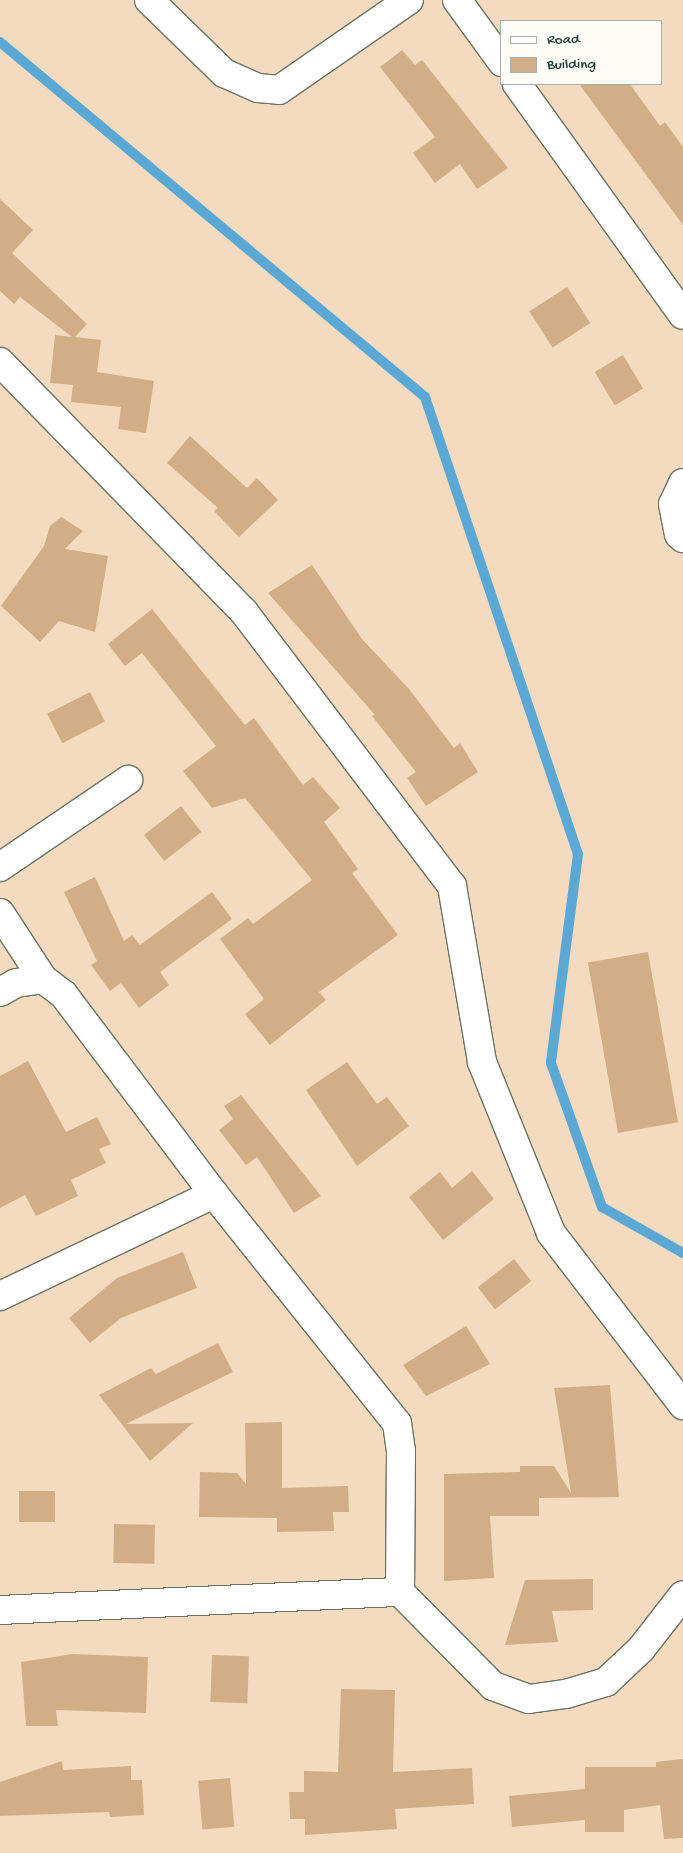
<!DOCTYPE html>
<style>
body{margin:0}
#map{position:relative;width:683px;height:1853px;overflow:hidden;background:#f4dbbf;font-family:"Gochi Hand",sans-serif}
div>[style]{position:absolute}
.stream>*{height:10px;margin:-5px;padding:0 5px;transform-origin:5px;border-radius:5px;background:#5ba8d4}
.building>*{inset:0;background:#d2ae86;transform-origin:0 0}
.roads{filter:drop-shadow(1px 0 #6a7465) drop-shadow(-1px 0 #6a7465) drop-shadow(0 1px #6a7465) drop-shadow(0 -1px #6a7465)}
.street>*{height:28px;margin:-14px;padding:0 14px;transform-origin:14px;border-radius:14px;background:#fff}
span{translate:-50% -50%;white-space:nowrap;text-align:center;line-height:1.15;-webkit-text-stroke:4px #fdfcf7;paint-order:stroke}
.legend{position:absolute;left:500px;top:20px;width:162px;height:65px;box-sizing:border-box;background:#fdfcf7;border:1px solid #a4b0a9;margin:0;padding:6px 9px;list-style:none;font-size:15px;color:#1f3d34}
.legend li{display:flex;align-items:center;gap:10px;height:25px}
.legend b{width:25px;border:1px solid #a4b0a9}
</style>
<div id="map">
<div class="stream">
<i style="left:0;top:42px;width:554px;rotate:39.87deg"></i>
<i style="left:425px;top:397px;width:482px;rotate:71.5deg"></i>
<i style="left:578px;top:854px;width:211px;rotate:97.4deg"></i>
<i style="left:551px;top:1063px;width:153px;rotate:70.5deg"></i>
<i style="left:602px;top:1207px;width:93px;rotate:29.6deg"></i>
</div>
<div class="building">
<i style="clip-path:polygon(402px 50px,415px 65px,422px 60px,508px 168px,477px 189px,460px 164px,435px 183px,413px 153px,435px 137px,380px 67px)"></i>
<i style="clip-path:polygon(579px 84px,630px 84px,660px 126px,665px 122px,683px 147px,683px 225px)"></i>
<i style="clip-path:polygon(0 199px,33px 230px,12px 253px,87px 324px,75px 337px,101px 340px,97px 372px,154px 381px,146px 433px,118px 429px,121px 407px,71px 402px,73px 385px,50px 383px,55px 335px,72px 337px,20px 297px,14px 304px,0 291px)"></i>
<i style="left:567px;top:287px;width:43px;height:45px;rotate:57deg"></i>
<i style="left:623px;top:355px;width:39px;height:33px;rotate:59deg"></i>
<i style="clip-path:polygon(190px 436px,247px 488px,257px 478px,278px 500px,239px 537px,214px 511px,218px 508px,167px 463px)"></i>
<i style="clip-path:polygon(61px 517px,83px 531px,65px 549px,108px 556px,95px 632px,59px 621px,40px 642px,1px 606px,44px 546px,50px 526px)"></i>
<i style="clip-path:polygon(312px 565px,362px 639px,409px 689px,454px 748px,460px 743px,478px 772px,426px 806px,407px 778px,416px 772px,372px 716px,375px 715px,268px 593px)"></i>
<i style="clip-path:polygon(152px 609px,245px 725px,254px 718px,303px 785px,313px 777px,340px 808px,324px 822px,358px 869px,352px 873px,398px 935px,319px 992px,326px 1000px,270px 1045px,245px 1014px,264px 999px,220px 939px,248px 918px,253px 924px,312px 880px,245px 798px,212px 808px,183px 771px,216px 746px,142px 653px,125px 666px,108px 644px)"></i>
<i style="left:90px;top:692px;width:33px;height:48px;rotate:63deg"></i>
<i style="left:181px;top:806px;width:33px;height:47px;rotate:52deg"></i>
<i style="clip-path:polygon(95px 877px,124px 941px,132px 935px,140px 945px,212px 892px,232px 919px,160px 972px,169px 985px,139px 1008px,121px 983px,110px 991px,91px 965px,97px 961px,64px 892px)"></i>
<i style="left:648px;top:952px;width:173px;height:61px;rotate:80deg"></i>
<i style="clip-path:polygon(28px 1061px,66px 1132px,97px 1117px,111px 1144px,99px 1149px,106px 1163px,71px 1180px,78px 1196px,36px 1216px,25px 1195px,0 1208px,0 1076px)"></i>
<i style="clip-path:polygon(347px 1062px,377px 1104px,387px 1097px,409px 1126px,357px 1166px,306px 1090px)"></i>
<i style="clip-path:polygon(241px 1095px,321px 1196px,294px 1213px,257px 1157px,246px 1165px,219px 1130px,233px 1119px,224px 1106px)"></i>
<i style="clip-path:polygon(472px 1171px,494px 1199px,443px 1240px,409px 1197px,440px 1172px,452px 1188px)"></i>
<i style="clip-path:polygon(183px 1252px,197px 1288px,121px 1318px,90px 1343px,69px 1318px,117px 1278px)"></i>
<i style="left:514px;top:1259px;width:28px;height:46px;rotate:52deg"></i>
<i style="clip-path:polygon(466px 1326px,490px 1364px,426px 1396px,403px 1365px)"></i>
<i style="clip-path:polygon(218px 1343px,233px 1372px,126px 1424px,193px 1423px,150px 1461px,99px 1395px,151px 1368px,156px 1374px)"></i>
<i style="clip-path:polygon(610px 1385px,619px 1497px,539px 1498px,539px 1516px,490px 1516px,494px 1578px,444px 1581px,444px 1474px,520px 1472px,520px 1466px,554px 1466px,571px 1493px,554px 1388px)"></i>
<i style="clip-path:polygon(282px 1422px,282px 1488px,348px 1486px,349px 1512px,333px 1512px,334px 1531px,277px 1532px,277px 1518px,199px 1517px,200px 1472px,237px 1473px,246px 1484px,245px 1423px)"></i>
<i style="left:19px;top:1491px;width:36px;height:31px"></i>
<i style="left:114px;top:1524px;width:41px;height:39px;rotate:1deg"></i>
<i style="clip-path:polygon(593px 1579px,593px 1610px,552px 1611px,558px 1642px,505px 1645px,525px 1580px)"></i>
<i style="clip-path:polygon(73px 1654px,148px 1657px,146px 1713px,56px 1710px,58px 1726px,26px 1726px,21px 1662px)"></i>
<i style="left:212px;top:1655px;width:37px;height:47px;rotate:2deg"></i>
<i style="clip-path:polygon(341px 1689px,395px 1690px,393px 1772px,472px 1768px,474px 1804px,395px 1809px,397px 1829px,305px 1835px,305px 1819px,290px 1819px,289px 1792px,304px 1792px,304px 1771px,338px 1772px)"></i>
<i style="clip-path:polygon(683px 1759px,683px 1838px,664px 1839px,660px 1805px,624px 1810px,624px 1832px,585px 1832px,585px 1820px,512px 1827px,509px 1796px,585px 1789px,585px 1767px,656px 1767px,656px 1762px)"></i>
<i style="clip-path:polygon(62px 1761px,63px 1770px,131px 1766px,131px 1780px,142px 1780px,144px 1815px,110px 1817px,109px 1812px,0 1816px,0 1782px)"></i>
<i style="left:230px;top:1778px;width:49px;height:32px;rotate:85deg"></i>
</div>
<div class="roads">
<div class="street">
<i style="left:149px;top:0;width:105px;rotate:44.2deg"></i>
<i style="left:224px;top:73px;width:37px;rotate:24deg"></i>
<i style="left:258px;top:88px;width:21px;rotate:5deg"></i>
<i style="left:279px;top:90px;width:158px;rotate:-34.7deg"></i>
<i style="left:457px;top:0;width:77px;rotate:54deg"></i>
<i style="left:517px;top:84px;width:284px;rotate:54.3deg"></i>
<i style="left:0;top:362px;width:349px;rotate:45.7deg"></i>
<i style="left:244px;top:612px;width:344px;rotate:52.8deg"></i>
<i style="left:452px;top:886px;width:179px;rotate:80.3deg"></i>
<i style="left:482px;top:1062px;width:184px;rotate:68deg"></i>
<i style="left:551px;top:1233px;width:217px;rotate:52.5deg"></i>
<i style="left:683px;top:483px;width:23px;rotate:115deg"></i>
<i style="left:673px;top:504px;width:31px;rotate:79deg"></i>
<i style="left:679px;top:534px;width:6px;rotate:45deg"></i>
<i style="left:0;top:867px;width:155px;rotate:-34.2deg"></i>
<i style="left:0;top:913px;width:79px;rotate:56.9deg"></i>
<i style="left:0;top:992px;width:18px;rotate:-29deg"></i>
<i style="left:16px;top:983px;width:27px;rotate:-8deg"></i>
<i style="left:43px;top:979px;width:26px;rotate:37deg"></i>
<i style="left:64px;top:995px;width:249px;rotate:53deg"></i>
<i style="left:214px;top:1194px;width:293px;rotate:51.4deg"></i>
<i style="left:397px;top:1423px;width:28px;rotate:82deg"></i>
<i style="left:401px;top:1451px;width:141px;rotate:90.4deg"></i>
<i style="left:400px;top:1592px;width:132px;rotate:45.3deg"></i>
<i style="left:493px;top:1686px;width:38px;rotate:20deg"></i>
<i style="left:529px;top:1699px;width:37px;rotate:-8deg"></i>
<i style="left:566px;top:1694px;width:42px;rotate:-16.7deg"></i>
<i style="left:606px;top:1682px;width:48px;rotate:-43.3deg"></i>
<i style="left:641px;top:1649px;width:68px;rotate:-52.1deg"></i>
<i style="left:0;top:1296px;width:237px;rotate:-25.5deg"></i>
<i style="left:0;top:1610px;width:400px;rotate:-2.6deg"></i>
</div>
</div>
<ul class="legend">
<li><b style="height:6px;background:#fff"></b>Road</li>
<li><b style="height:14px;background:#d2ae86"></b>Building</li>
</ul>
</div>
